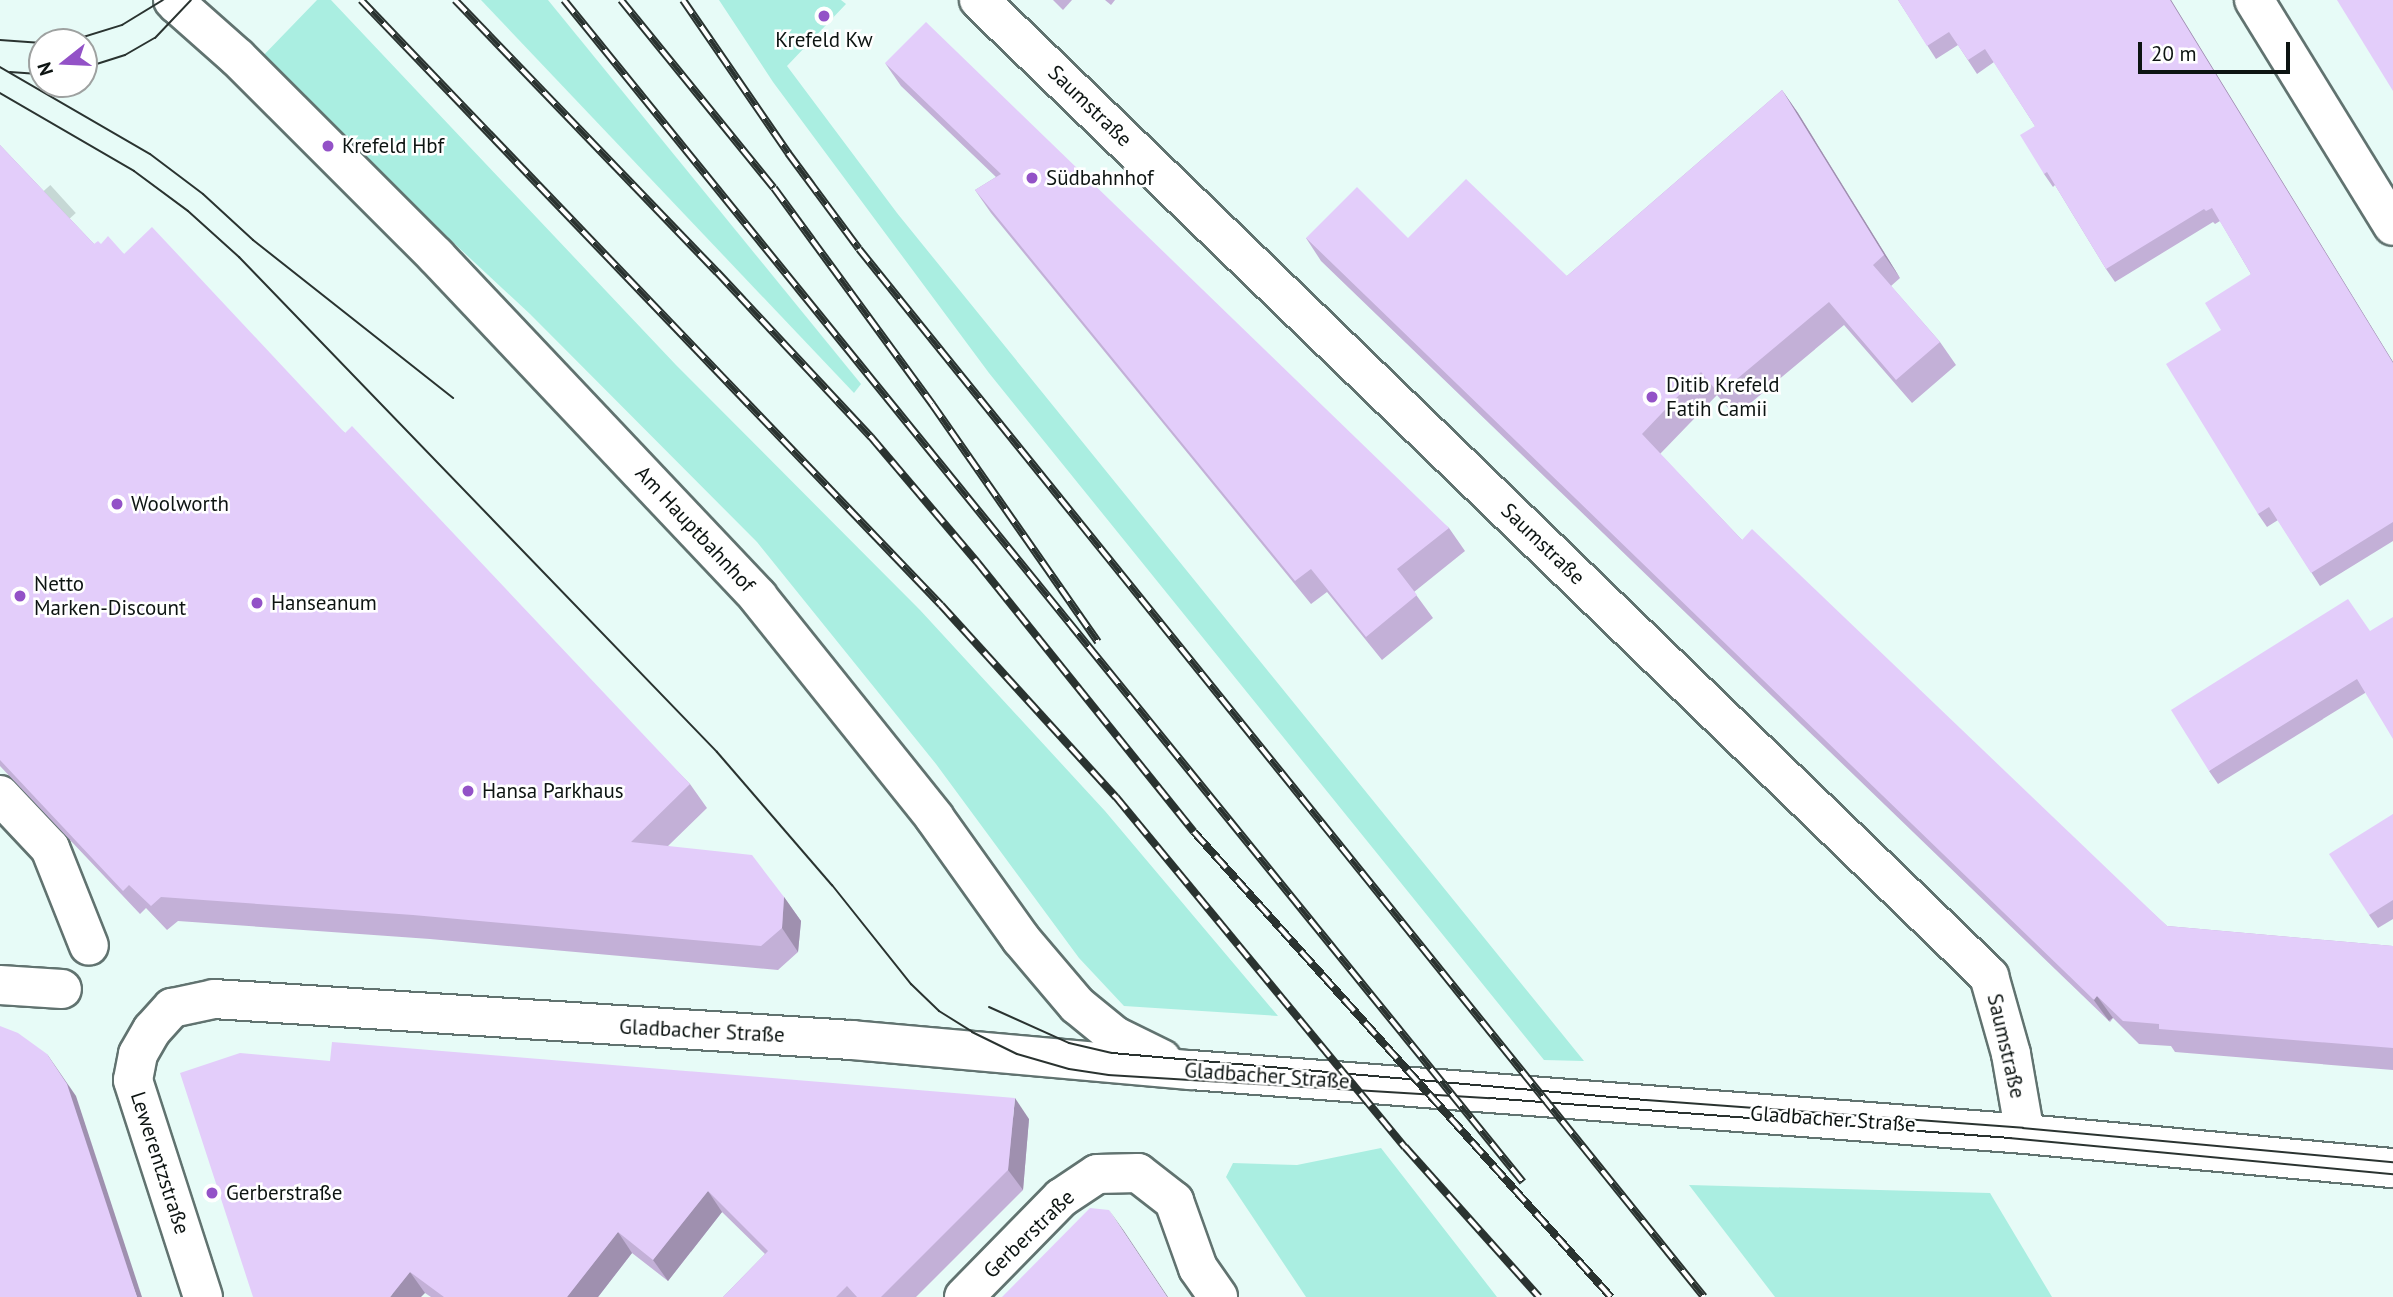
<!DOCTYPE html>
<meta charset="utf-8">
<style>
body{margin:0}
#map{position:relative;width:2393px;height:1297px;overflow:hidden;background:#e7fbf7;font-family:"PT Sans",sans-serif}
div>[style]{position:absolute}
.green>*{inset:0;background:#aaeee1}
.street-tunnel>*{height:38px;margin-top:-19px;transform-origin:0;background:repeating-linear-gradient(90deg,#c6d8d5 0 38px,transparent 0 57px)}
.roads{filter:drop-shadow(2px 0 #617370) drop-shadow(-2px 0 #617370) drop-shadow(0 2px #617370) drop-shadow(0 -2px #617370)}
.street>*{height:38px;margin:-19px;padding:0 19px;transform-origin:19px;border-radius:19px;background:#fff}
.secondary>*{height:38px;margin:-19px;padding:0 19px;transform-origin:19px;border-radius:19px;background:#fff}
.tram>*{height:2px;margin:-1px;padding:0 1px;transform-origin:1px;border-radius:1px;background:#2a3330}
.rail>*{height:8px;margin-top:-4px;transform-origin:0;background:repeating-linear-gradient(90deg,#fff 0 16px,#2a3330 0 32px);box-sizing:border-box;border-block:2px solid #2a3330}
.wall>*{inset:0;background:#c3b0d7}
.shaded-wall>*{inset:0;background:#9f90af;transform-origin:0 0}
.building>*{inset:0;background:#e3cdfa}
.dots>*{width:19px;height:19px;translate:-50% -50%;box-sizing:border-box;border:4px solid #fff;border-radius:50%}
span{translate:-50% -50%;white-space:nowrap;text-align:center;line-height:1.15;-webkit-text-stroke:5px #fff;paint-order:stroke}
.poi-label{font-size:21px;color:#0d1412}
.left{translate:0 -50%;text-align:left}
.street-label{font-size:21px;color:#0d1412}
.north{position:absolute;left:28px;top:28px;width:70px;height:70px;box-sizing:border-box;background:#fff;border:2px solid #9ea1a0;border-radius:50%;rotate:252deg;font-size:19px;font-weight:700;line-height:28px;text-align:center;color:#0d1412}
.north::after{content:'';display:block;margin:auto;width:24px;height:32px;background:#9352c7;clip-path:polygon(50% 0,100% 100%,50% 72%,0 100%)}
.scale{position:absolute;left:2138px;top:42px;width:152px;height:32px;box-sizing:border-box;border:4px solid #0d1412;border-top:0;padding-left:9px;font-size:21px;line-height:24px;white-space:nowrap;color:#0d1412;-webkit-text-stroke:5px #fff;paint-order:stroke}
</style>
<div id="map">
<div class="green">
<i style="clip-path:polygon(317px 0,331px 0,676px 365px,920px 610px,1105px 811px,1278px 1016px,1124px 1006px,1079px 958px,936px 764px,757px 542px,530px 314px,258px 61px)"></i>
<i style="clip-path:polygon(481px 0,548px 0,861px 384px,854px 393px)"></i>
<i style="clip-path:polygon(719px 0,841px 0,846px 4px,787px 66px,897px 213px,1584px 1061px,1544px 1060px,989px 373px,773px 82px)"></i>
<i style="clip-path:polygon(1381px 1148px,1497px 1297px,1306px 1297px,1226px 1177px,1233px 1163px,1297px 1165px)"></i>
<i style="clip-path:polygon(1689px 1185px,1990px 1193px,2052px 1297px,1775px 1297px)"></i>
</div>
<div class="street-tunnel">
<i style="left:0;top:256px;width:85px;rotate:-42.1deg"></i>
</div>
<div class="roads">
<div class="street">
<i style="left:979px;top:0;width:1405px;rotate:44.02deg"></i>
<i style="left:1989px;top:976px;width:81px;rotate:74.2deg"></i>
<i style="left:2011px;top:1054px;width:81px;rotate:80.1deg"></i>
<i style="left:177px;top:4px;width:81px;rotate:41.5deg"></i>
<i style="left:238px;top:58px;width:280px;rotate:45deg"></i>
<i style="left:436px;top:256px;width:469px;rotate:46.6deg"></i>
<i style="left:758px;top:597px;width:282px;rotate:51.3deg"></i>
<i style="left:934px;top:817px;width:150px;rotate:54.5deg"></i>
<i style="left:1021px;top:939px;width:87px;rotate:49.7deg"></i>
<i style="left:1077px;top:1005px;width:49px;rotate:39.2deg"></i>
<i style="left:1115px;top:1036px;width:52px;rotate:26.1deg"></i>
<i style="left:0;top:795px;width:73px;rotate:46.7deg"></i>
<i style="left:50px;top:848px;width:105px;rotate:68.3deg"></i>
<i style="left:0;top:985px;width:62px;rotate:3.7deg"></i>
<i style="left:203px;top:1297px;width:228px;rotate:-107.9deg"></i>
<i style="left:133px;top:1080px;width:26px;rotate:-79deg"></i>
<i style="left:138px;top:1054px;width:28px;rotate:-60deg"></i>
<i style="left:152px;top:1030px;width:30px;rotate:-48deg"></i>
<i style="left:172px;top:1008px;width:43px;rotate:-12.1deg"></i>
<i style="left:214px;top:999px;width:639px;rotate:3.68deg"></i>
<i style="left:852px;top:1040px;width:340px;rotate:5.1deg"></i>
<i style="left:1191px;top:1070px;width:836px;rotate:4.39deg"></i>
<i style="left:2025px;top:1134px;width:370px;rotate:5.3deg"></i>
<i style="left:964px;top:1297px;width:139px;rotate:-45.6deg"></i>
<i style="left:1061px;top:1198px;width:43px;rotate:-33.7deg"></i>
<i style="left:1097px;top:1174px;width:41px;rotate:-1.4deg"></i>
<i style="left:1138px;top:1173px;width:46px;rotate:37.9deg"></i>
<i style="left:1174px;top:1201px;width:71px;rotate:70.3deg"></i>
<i style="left:1198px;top:1268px;width:35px;rotate:55deg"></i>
</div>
<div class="secondary">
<i style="left:173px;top:0;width:6px;rotate:45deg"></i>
<i style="left:177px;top:4px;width:5px;rotate:-53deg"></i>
<i style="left:2254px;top:0;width:265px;rotate:58.4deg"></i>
</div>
</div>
<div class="tram">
<i style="left:0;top:40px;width:42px;rotate:4.1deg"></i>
<i style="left:67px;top:42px;width:58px;rotate:-17.2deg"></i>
<i style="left:122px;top:25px;width:48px;rotate:-31.4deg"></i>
<i style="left:0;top:67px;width:173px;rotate:30.1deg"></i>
<i style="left:150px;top:154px;width:66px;rotate:37deg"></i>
<i style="left:203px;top:194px;width:68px;rotate:42.6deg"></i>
<i style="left:253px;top:240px;width:255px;rotate:38.3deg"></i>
<i style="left:84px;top:68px;width:43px;rotate:-17.6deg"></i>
<i style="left:125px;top:55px;width:34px;rotate:-30deg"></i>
<i style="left:155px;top:38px;width:52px;rotate:-46.5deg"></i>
<i style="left:10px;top:72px;width:32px;rotate:4deg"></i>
<i style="left:0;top:93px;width:155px;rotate:30.2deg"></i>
<i style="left:134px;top:171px;width:67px;rotate:36.5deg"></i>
<i style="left:188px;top:211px;width:69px;rotate:42deg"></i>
<i style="left:239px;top:257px;width:688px;rotate:46deg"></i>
<i style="left:717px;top:752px;width:176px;rotate:49.2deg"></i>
<i style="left:832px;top:885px;width:127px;rotate:51.4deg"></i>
<i style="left:911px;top:984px;width:39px;rotate:44deg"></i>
<i style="left:939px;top:1011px;width:39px;rotate:32deg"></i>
<i style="left:972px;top:1032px;width:50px;rotate:26.1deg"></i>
<i style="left:1017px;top:1054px;width:54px;rotate:16.1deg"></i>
<i style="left:1069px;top:1069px;width:40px;rotate:8.5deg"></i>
<i style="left:1109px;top:1075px;width:381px;rotate:3.5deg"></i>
<i style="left:1489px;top:1098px;width:523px;rotate:4.39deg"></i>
<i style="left:2010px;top:1138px;width:385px;rotate:5.4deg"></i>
<i style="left:989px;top:1007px;width:88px;rotate:24.2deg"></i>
<i style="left:1069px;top:1043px;width:44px;rotate:13.1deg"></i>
<i style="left:1112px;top:1053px;width:536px;rotate:5.03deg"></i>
<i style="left:1646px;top:1100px;width:378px;rotate:4.2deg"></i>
<i style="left:2023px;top:1128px;width:372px;rotate:5.3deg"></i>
</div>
<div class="rail">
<i style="left:361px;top:0;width:838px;rotate:46.21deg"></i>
<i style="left:941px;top:605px;width:260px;rotate:47.7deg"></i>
<i style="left:1116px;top:797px;width:454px;rotate:50.5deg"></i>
<i style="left:1405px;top:1147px;width:201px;rotate:48.2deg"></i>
<i style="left:455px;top:0;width:378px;rotate:46.1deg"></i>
<i style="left:717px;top:272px;width:226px;rotate:47deg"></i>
<i style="left:871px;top:437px;width:164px;rotate:49.7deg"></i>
<i style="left:977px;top:562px;width:346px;rotate:51.2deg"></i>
<i style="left:1194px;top:832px;width:625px;rotate:48.12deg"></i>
<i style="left:564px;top:0;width:1522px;rotate:50.95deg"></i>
<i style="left:621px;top:0;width:242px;rotate:50.9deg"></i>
<i style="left:774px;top:188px;width:268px;rotate:53.8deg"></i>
<i style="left:932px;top:404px;width:290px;rotate:55.1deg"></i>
<i style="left:683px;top:0;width:186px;rotate:55.5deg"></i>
<i style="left:788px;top:153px;width:119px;rotate:53.5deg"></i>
<i style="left:859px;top:249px;width:1346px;rotate:51.12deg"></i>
</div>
<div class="wall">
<i style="clip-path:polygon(1053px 0,1072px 0,1063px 10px)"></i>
<i style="clip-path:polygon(1105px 0,1115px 0,1111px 5px)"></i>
<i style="clip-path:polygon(1898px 0,2171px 0,2393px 362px,2393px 541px,2320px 586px,2278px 520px,2267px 527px,2258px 514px,2221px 330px,2251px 274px,2220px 221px,2215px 224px,2213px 222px,2115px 282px,2106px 269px,2055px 185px,2053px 187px,2044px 174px,2035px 126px,1994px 62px,1977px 74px,1958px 45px,1936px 59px)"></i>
<i style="clip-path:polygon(885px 63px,1449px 528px,1465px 551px,1414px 592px,1433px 618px,1382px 660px,1327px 592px,1311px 604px,991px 213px,975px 190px,996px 177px,901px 86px)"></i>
<i style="clip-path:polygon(1782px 90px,1798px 113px,1900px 278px,1891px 286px,1940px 342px,1956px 365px,1912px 403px,1844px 325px,1735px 416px,1717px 395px,1660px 454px,1742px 540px,2167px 926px,2393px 946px,2393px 1070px,2175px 1052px,2171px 1046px,2139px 1044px,2113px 1018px,2110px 1022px,1321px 261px,1306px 238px,1408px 238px,1567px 276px)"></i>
<i style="clip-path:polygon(0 145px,94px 244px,101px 244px,124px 254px,345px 433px,690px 784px,707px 808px,668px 846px,784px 897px,801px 921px,798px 952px,778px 970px,430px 939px,178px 921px,167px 930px,146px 908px,140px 914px,0 766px)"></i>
<i style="clip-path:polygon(2370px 631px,2365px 693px,2218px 784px,2209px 771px)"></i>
<i style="clip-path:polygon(2393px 814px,2393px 919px,2378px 928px,2369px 915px)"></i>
<i style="clip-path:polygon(330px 1061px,1029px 1119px,1023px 1190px,916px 1297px,723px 1297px,765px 1254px,722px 1212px,668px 1281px,632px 1253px,598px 1297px,431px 1297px,425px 1293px,253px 1297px)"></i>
</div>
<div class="shaded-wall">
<i style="clip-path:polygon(2170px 0,2171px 0,2393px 362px,2393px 363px)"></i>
<i style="clip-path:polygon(1782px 90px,1798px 113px,1900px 278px,1884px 255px)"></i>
<i style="clip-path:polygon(784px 897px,801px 921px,798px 952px,782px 928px)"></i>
<i style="left:2097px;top:996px;width:27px;height:5px;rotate:54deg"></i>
<i style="clip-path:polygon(47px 1054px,76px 1096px,142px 1297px,137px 1297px)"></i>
<i style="clip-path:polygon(1015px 1098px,1029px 1119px,1023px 1190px,1008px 1170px)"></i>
<i style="clip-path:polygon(708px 1191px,722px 1212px,668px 1281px,653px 1260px)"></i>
<i style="clip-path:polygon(1109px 1210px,1124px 1231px,1168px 1297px,1167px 1297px)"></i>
<i style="clip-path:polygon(618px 1232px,632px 1253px,598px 1297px,567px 1297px)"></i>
<i style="clip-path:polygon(410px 1272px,425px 1293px,421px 1297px,390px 1297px)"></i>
</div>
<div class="building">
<i style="clip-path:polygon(1898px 0,2170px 0,2393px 363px,2393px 522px,2311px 573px,2269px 507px,2258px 514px,2166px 364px,2221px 330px,2205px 303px,2251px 274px,2212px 208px,2206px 211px,2204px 209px,2106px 269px,2047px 172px,2044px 174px,2020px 135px,2035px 126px,1985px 49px,1968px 60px,1949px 32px,1927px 46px)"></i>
<i style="clip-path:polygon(2337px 0,2393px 0,2393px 91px)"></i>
<i style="clip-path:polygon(926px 22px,1449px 528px,1397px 569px,1417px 595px,1366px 637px,1311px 569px,1295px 581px,975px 190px,1001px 174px,885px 63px)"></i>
<i style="clip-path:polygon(1782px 90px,1884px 255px,1873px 265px,1940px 342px,1896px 380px,1829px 302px,1719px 394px,1701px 372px,1642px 434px,1742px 540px,1752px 529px,2167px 926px,2393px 946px,2393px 1048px,2159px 1029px,2159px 1024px,2123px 1021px,2097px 996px,2094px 1000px,1306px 238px,1357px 187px,1408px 238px,1466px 179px,1567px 276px)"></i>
<i style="clip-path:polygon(0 145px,94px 244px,98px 241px,101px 244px,108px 236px,124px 254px,152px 227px,345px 433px,352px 426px,690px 784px,631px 842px,752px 855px,784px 897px,782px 928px,761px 946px,413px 915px,161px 897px,151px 906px,129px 885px,123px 891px,0 760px)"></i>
<i style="clip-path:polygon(2348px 599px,2370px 631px,2393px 617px,2393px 739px,2357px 679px,2209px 771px,2171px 710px)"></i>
<i style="clip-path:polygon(2393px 814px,2393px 900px,2369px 915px,2329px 854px)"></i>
<i style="clip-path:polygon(0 1026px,18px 1033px,47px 1054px,67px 1084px,137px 1297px,0 1297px)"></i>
<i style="clip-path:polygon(332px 1042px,1015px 1098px,1008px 1170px,881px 1297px,857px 1297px,847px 1286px,836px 1297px,723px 1297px,768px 1251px,708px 1191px,653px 1260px,618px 1232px,567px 1297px,444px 1297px,410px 1272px,390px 1297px,253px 1297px,180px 1073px,240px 1053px,330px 1061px)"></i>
<i style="clip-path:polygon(1090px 1208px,1109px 1210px,1167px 1297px,1002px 1297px)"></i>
</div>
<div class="dots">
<i style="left:824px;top:16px;background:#9352c7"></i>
<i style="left:328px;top:146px;background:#9352c7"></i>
<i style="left:1032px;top:178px;background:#9352c7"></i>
<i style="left:1652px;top:397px;background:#9352c7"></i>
<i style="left:117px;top:504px;background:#9352c7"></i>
<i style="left:20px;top:596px;background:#9352c7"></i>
<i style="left:257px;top:603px;background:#9352c7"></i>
<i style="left:468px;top:791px;background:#9352c7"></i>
<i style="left:212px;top:1193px;background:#9352c7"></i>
</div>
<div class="poi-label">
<span style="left:824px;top:40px">Krefeld Kw</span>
<span class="left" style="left:342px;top:146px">Krefeld Hbf</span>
<span class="left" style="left:1046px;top:178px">Südbahnhof</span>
<span class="left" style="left:1666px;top:397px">Ditib Krefeld<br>Fatih Camii</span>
<span class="left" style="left:131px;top:504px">Woolworth</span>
<span class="left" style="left:34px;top:596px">Netto<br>Marken-Discount</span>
<span class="left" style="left:271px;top:603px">Hanseanum</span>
<span class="left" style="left:482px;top:791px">Hansa Parkhaus</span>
<span class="left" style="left:226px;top:1193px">Gerberstraße</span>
</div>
<div class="street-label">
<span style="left:1090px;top:106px;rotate:44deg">Saumstraße</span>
<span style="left:695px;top:529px;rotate:47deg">Am Hauptbahnhof</span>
<span style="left:1543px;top:544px;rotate:44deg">Saumstraße</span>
<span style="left:702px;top:1031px;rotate:3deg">Gladbacher Straße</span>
<span style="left:2006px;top:1046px;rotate:77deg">Saumstraße</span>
<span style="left:1267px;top:1076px;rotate:4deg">Gladbacher Straße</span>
<span style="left:1833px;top:1119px;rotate:4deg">Gladbacher Straße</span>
<span style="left:160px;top:1163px;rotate:72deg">Lewerentzstraße</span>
<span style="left:1029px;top:1234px;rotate:-44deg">Gerberstraße</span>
</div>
<div class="north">N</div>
<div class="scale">20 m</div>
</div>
